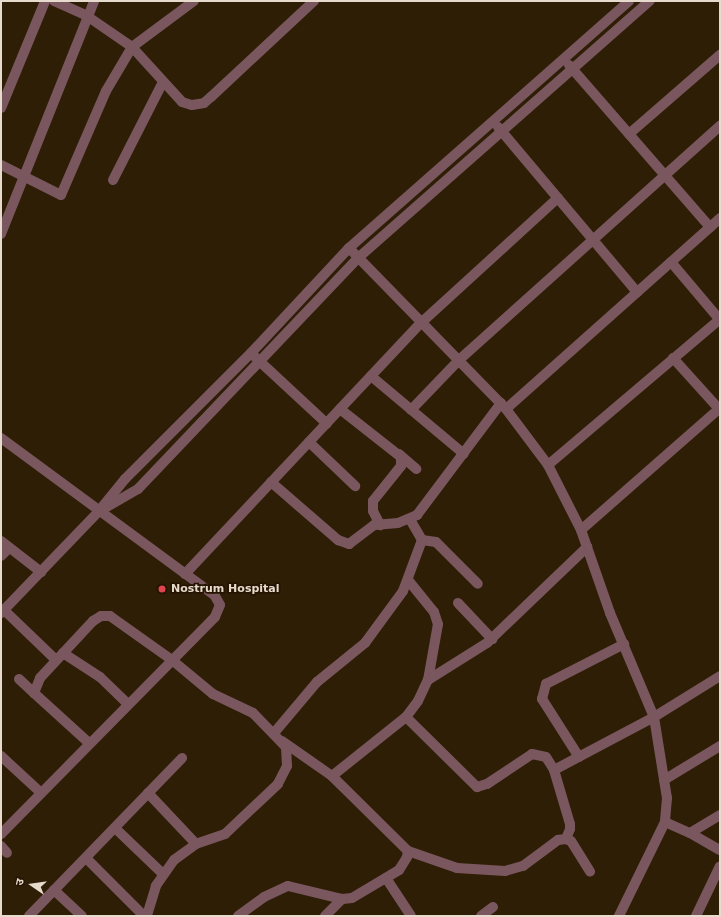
<!DOCTYPE html>
<meta charset="utf-8">
<style>
body{margin:0}
#map{position:relative;width:721px;height:917px;overflow:hidden;background:#2f1e06;font-family:"DejaVu Sans","Noto Sans Devanagari",sans-serif}
div>[style]{position:absolute}
.minor>*{height:10px;margin:-5px;padding:0 5px;transform-origin:5px;border-radius:5px;background:#7a575f}
.dots>*{width:11px;height:11px;translate:-50% -50%;box-sizing:border-box;border:2px solid #251400;border-radius:50%}
span{translate:-50% -50%;white-space:nowrap;text-align:center;line-height:1.15;-webkit-text-stroke:3.5px #251400;paint-order:stroke}
.poi-label{font-size:11px;color:#e7dbcd;font-weight:700}
.left{translate:0 -50%;text-align:left}
.frame{position:absolute;inset:0;border:2px solid #e7dbcd;pointer-events:none}
.north{position:absolute;left:12px;top:865px;width:40px;height:40px;-webkit-text-stroke:3px #251400;paint-order:stroke;rotate:283deg;font-size:11px;font-weight:700;line-height:16px;text-align:center;color:#e7dbcd}
.north::after{content:'';display:block;margin:auto;width:14px;height:18px;background:#e7dbcd;clip-path:polygon(50% 0,100% 100%,50% 72%,0 100%)}
</style>
<div id="map">
<div class="minor">
<i style="left:54px;top:1px;width:36px;rotate:24deg"></i>
<i style="left:87px;top:16px;width:55px;rotate:34.6deg"></i>
<i style="left:132px;top:47px;width:74px;rotate:47.7deg"></i>
<i style="left:182px;top:102px;width:10px;rotate:17deg"></i>
<i style="left:192px;top:105px;width:12px;rotate:-9deg"></i>
<i style="left:204px;top:103px;width:9px;rotate:-41deg"></i>
<i style="left:211px;top:97px;width:141px;rotate:-43deg"></i>
<i style="left:569px;top:65px;width:215px;rotate:49deg"></i>
<i style="left:1px;top:108px;width:116px;rotate:-67.6deg"></i>
<i style="left:498px;top:127px;width:216px;rotate:49.9deg"></i>
<i style="left:629px;top:134px;width:121px;rotate:-41deg"></i>
<i style="left:1px;top:165px;width:67px;rotate:26.6deg"></i>
<i style="left:61px;top:195px;width:113px;rotate:-66.6deg"></i>
<i style="left:106px;top:91px;width:51px;rotate:-59.4deg"></i>
<i style="left:132px;top:47px;width:77px;rotate:-36.6deg"></i>
<i style="left:113px;top:180px;width:110px;rotate:-63deg"></i>
<i style="left:1px;top:234px;width:251px;rotate:-68.2deg"></i>
<i style="left:349px;top:248px;width:225px;rotate:45.7deg"></i>
<i style="left:506px;top:409px;width:70px;rotate:53.1deg"></i>
<i style="left:548px;top:465px;width:73px;rotate:63.1deg"></i>
<i style="left:581px;top:530px;width:88px;rotate:70.7deg"></i>
<i style="left:610px;top:613px;width:113px;rotate:67.1deg"></i>
<i style="left:654px;top:717px;width:82px;rotate:80.9deg"></i>
<i style="left:667px;top:798px;width:24px;rotate:95deg"></i>
<i style="left:665px;top:822px;width:105px;rotate:116.1deg"></i>
<i style="left:671px;top:262px;width:76px;rotate:49.8deg"></i>
<i style="left:255px;top:357px;width:98px;rotate:42.9deg"></i>
<i style="left:673px;top:358px;width:70px;rotate:47.9deg"></i>
<i style="left:371px;top:376px;width:121px;rotate:40deg"></i>
<i style="left:340px;top:409px;width:78px;rotate:38.2deg"></i>
<i style="left:401px;top:457px;width:9px;rotate:90deg"></i>
<i style="left:401px;top:466px;width:45px;rotate:128.7deg"></i>
<i style="left:373px;top:501px;width:10px;rotate:90deg"></i>
<i style="left:373px;top:511px;width:16px;rotate:63deg"></i>
<i style="left:506px;top:409px;width:287px;rotate:-41.7deg"></i>
<i style="left:411px;top:410px;width:69px;rotate:-46.2deg"></i>
<i style="left:459px;top:360px;width:351px;rotate:-41.9deg"></i>
<i style="left:1px;top:438px;width:266px;rotate:36.4deg"></i>
<i style="left:215px;top:596px;width:10px;rotate:61deg"></i>
<i style="left:220px;top:605px;width:13px;rotate:113deg"></i>
<i style="left:215px;top:617px;width:305px;rotate:134.6deg"></i>
<i style="left:309px;top:442px;width:64px;rotate:43.7deg"></i>
<i style="left:399px;top:454px;width:23px;rotate:41deg"></i>
<i style="left:548px;top:465px;width:226px;rotate:-40.3deg"></i>
<i style="left:271px;top:482px;width:89px;rotate:40.9deg"></i>
<i style="left:338px;top:540px;width:12px;rotate:20deg"></i>
<i style="left:349px;top:544px;width:31px;rotate:-37deg"></i>
<i style="left:374px;top:525px;width:24px;rotate:-5deg"></i>
<i style="left:398px;top:523px;width:21px;rotate:-23deg"></i>
<i style="left:417px;top:515px;width:140px;rotate:-53.1deg"></i>
<i style="left:105px;top:508px;width:38px;rotate:-30deg"></i>
<i style="left:138px;top:489px;width:319px;rotate:-46.4deg"></i>
<i style="left:358px;top:258px;width:389px;rotate:-41.4deg"></i>
<i style="left:581px;top:530px;width:185px;rotate:-41.3deg"></i>
<i style="left:422px;top:540px;width:14px;rotate:8deg"></i>
<i style="left:436px;top:542px;width:59px;rotate:45deg"></i>
<i style="left:1px;top:541px;width:51px;rotate:37.8deg"></i>
<i style="left:1px;top:556px;width:11px;rotate:-45deg"></i>
<i style="left:185px;top:574px;width:346px;rotate:-46.8deg"></i>
<i style="left:422px;top:322px;width:184px;rotate:-42.4deg"></i>
<i style="left:408px;top:580px;width:41px;rotate:50.9deg"></i>
<i style="left:434px;top:612px;width:13px;rotate:72deg"></i>
<i style="left:438px;top:624px;width:57px;rotate:100.1deg"></i>
<i style="left:458px;top:603px;width:50px;rotate:46.6deg"></i>
<i style="left:4px;top:610px;width:72px;rotate:43.9deg"></i>
<i style="left:1px;top:613px;width:141px;rotate:-46.1deg"></i>
<i style="left:99px;top:511px;width:41px;rotate:-50.9deg"></i>
<i style="left:125px;top:479px;width:178px;rotate:-45deg"></i>
<i style="left:251px;top:353px;width:144px;rotate:-47deg"></i>
<i style="left:349px;top:248px;width:373px;rotate:-41.4deg"></i>
<i style="left:63px;top:653px;width:44px;rotate:33deg"></i>
<i style="left:100px;top:677px;width:39px;rotate:44deg"></i>
<i style="left:19px;top:679px;width:21px;rotate:43deg"></i>
<i style="left:406px;top:717px;width:100px;rotate:44.6deg"></i>
<i style="left:477px;top:787px;width:10px;rotate:-17deg"></i>
<i style="left:487px;top:784px;width:54px;rotate:-33.7deg"></i>
<i style="left:532px;top:754px;width:14px;rotate:12deg"></i>
<i style="left:546px;top:757px;width:15px;rotate:58deg"></i>
<i style="left:554px;top:770px;width:56px;rotate:73.5deg"></i>
<i style="left:570px;top:824px;width:5px;rotate:90deg"></i>
<i style="left:570px;top:829px;width:11px;rotate:112deg"></i>
<i style="left:274px;top:733px;width:67px;rotate:-49.9deg"></i>
<i style="left:317px;top:682px;width:62px;rotate:-39.1deg"></i>
<i style="left:365px;top:643px;width:64px;rotate:-53.8deg"></i>
<i style="left:403px;top:591px;width:54px;rotate:-69.6deg"></i>
<i style="left:422px;top:540px;width:24px;rotate:-120deg"></i>
<i style="left:89px;top:743px;width:74px;rotate:-137.7deg"></i>
<i style="left:34px;top:693px;width:16px;rotate:-68deg"></i>
<i style="left:40px;top:678px;width:78px;rotate:-47.1deg"></i>
<i style="left:93px;top:621px;width:9px;rotate:-32deg"></i>
<i style="left:101px;top:616px;width:9px"></i>
<i style="left:110px;top:616px;width:76px;rotate:35.4deg"></i>
<i style="left:172px;top:660px;width:53px;rotate:39.7deg"></i>
<i style="left:213px;top:694px;width:44px;rotate:25.4deg"></i>
<i style="left:253px;top:713px;width:47px;rotate:45.9deg"></i>
<i style="left:286px;top:747px;width:19px;rotate:87deg"></i>
<i style="left:287px;top:766px;width:20px;rotate:117deg"></i>
<i style="left:278px;top:784px;width:73px;rotate:136.7deg"></i>
<i style="left:225px;top:834px;width:31px;rotate:161deg"></i>
<i style="left:196px;top:844px;width:27px;rotate:144deg"></i>
<i style="left:174px;top:860px;width:32px;rotate:125deg"></i>
<i style="left:156px;top:886px;width:31px;rotate:107deg"></i>
<i style="left:1px;top:756px;width:53px;rotate:42.7deg"></i>
<i style="left:579px;top:757px;width:69px;rotate:-122.5deg"></i>
<i style="left:542px;top:699px;width:16px;rotate:-75deg"></i>
<i style="left:546px;top:684px;width:88px;rotate:-27.1deg"></i>
<i style="left:554px;top:770px;width:113px;rotate:-27.9deg"></i>
<i style="left:654px;top:717px;width:78px;rotate:-31.8deg"></i>
<i style="left:332px;top:776px;width:95px;rotate:-38.6deg"></i>
<i style="left:406px;top:717px;width:20px;rotate:-53deg"></i>
<i style="left:418px;top:701px;width:23px;rotate:-65deg"></i>
<i style="left:428px;top:680px;width:70px;rotate:-32.1deg"></i>
<i style="left:487px;top:643px;width:139px;rotate:-43.8deg"></i>
<i style="left:664px;top:780px;width:66px;rotate:-31.3deg"></i>
<i style="left:148px;top:793px;width:70px;rotate:46.7deg"></i>
<i style="left:665px;top:822px;width:27px;rotate:24deg"></i>
<i style="left:690px;top:833px;width:35px;rotate:-31deg"></i>
<i style="left:115px;top:828px;width:66px;rotate:43.8deg"></i>
<i style="left:690px;top:833px;width:34px;rotate:30deg"></i>
<i style="left:1px;top:846px;width:9px;rotate:49deg"></i>
<i style="left:408px;top:851px;width:52px;rotate:19.1deg"></i>
<i style="left:457px;top:868px;width:48px;rotate:3.6deg"></i>
<i style="left:505px;top:871px;width:19px;rotate:-16deg"></i>
<i style="left:523px;top:866px;width:44px;rotate:-36.6deg"></i>
<i style="left:558px;top:840px;width:8px;rotate:-7deg"></i>
<i style="left:566px;top:839px;width:5px;rotate:22deg"></i>
<i style="left:571px;top:841px;width:36px;rotate:58deg"></i>
<i style="left:86px;top:858px;width:82px;rotate:45deg"></i>
<i style="left:386px;top:878px;width:45px;rotate:56.7deg"></i>
<i style="left:54px;top:890px;width:38px;rotate:43deg"></i>
<i style="left:29px;top:916px;width:220px;rotate:-45.9deg"></i>
<i style="left:238px;top:916px;width:32px;rotate:-36deg"></i>
<i style="left:264px;top:897px;width:26px;rotate:-25deg"></i>
<i style="left:288px;top:886px;width:56px;rotate:13.5deg"></i>
<i style="left:342px;top:899px;width:10px;rotate:-6deg"></i>
<i style="left:352px;top:898px;width:55px;rotate:-30.8deg"></i>
<i style="left:399px;top:870px;width:15px;rotate:-58deg"></i>
<i style="left:407px;top:857px;width:6px;rotate:-81deg"></i>
<i style="left:408px;top:851px;width:107px;rotate:-135.4deg"></i>
<i style="left:332px;top:776px;width:61px;rotate:-145deg"></i>
<i style="left:325px;top:916px;width:24px;rotate:-45deg"></i>
<i style="left:481px;top:916px;width:15px;rotate:-37deg"></i>
<i style="left:696px;top:916px;width:55px;rotate:-64.4deg"></i>
</div>
<div class="dots">
<i style="left:162px;top:589px;background:#e0444e"></i>
</div>
<div class="poi-label">
<span class="left" style="left:171px;top:589px">Nostrum Hospital</span>
</div>
<div class="frame"></div>
<div class="north">उ</div>
</div>
